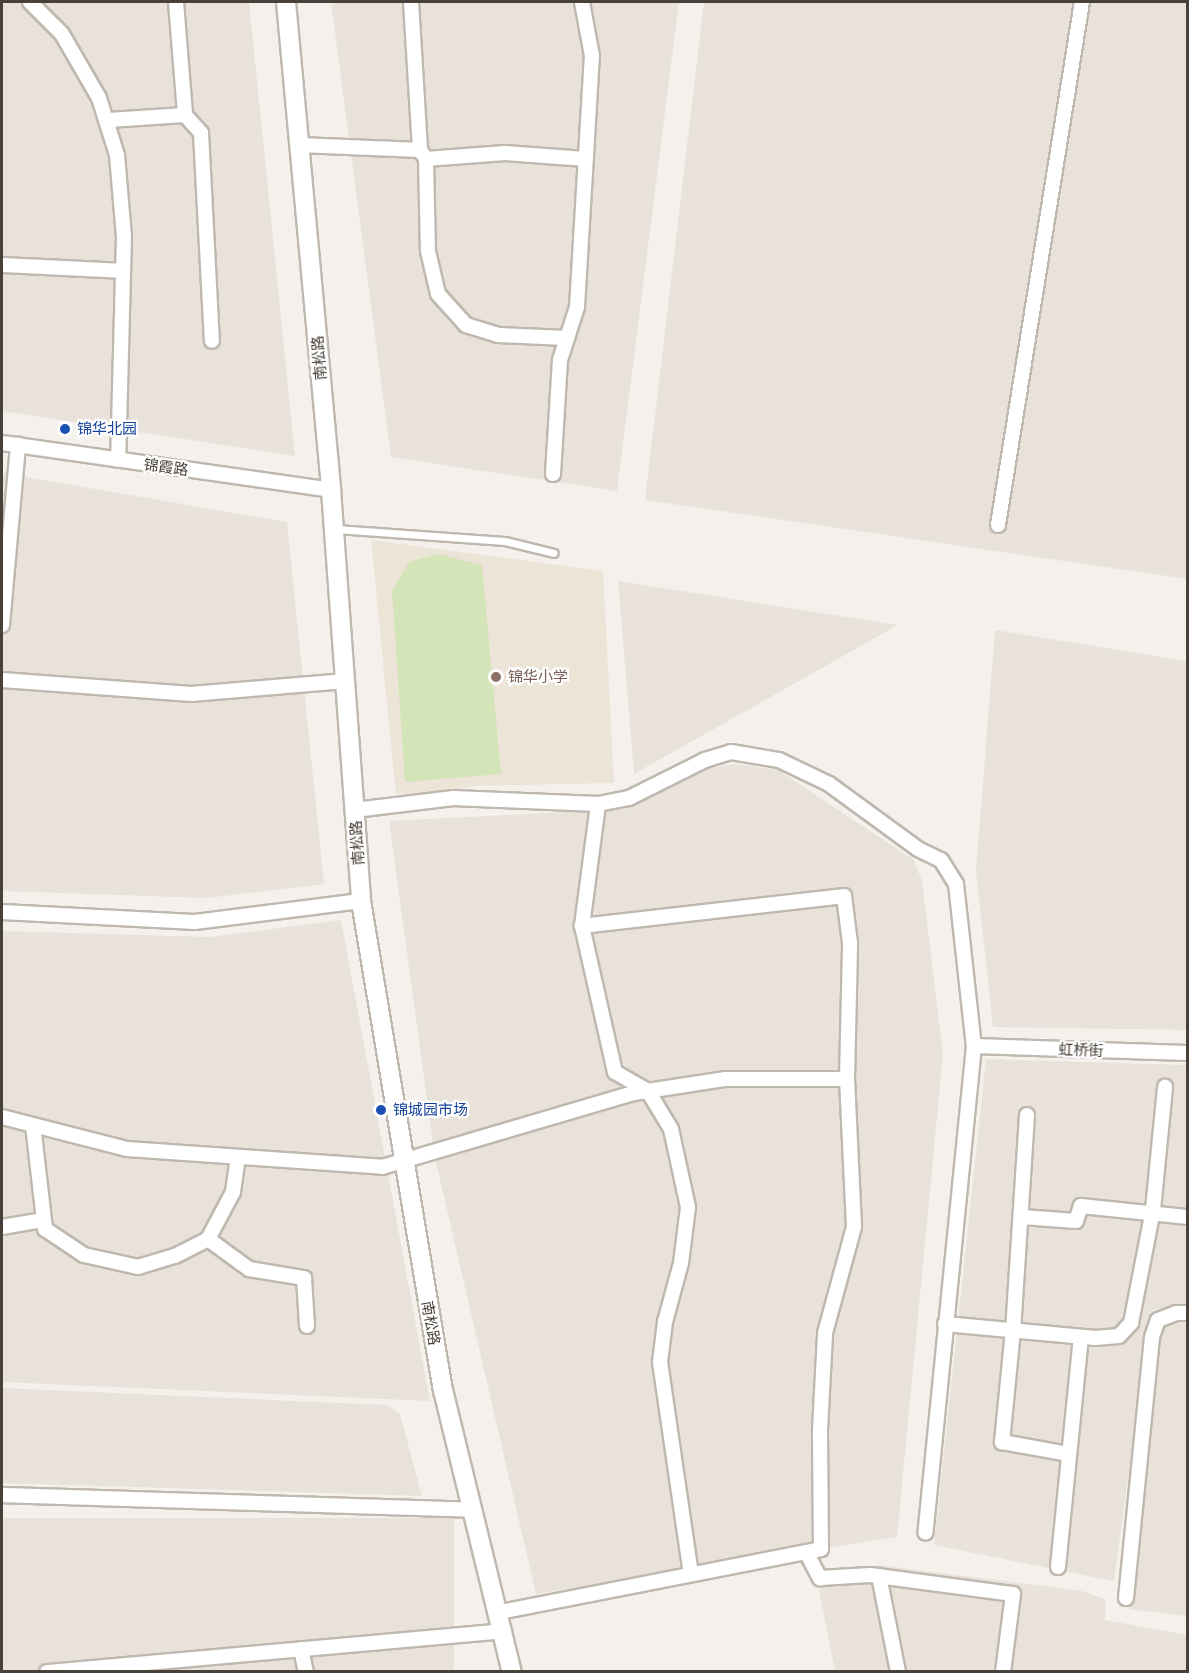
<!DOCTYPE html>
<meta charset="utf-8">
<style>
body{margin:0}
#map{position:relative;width:1189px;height:1673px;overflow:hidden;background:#f4f1ec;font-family:Arial,"Noto Sans SC",sans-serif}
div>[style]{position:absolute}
.residential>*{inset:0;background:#e8e2da;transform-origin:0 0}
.education>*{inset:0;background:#ece4d7}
.green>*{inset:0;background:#d4e4b9}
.roads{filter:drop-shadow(2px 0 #bfb8af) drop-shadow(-2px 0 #bfb8af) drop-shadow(0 2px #bfb8af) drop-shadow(0 -2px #bfb8af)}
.service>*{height:7px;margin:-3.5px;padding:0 3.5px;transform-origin:3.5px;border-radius:3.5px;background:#fff}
.minor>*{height:14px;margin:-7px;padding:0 7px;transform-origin:7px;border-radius:7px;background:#fff}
.tertiary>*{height:18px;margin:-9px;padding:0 9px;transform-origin:9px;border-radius:9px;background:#fff}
.dots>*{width:16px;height:16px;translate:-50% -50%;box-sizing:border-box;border:3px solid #fff;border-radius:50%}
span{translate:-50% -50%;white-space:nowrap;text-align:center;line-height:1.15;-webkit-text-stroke:4.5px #fff;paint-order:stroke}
.street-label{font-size:15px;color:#48413a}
.transit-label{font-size:15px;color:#164399}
.left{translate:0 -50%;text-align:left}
.education-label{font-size:15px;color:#785e54}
.frame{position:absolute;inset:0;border:3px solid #48413a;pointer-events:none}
</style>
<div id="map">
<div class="residential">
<i style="clip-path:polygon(2px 2px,249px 2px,295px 456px,2px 411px)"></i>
<i style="clip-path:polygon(331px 2px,679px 2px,617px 491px,391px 457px)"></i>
<i style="clip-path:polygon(704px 2px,1187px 2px,1187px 579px,645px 500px)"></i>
<i style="clip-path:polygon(2px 473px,287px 522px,324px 884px,207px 898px,2px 891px)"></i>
<i style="clip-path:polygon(618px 581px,898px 625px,634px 774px)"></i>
<i style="clip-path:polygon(995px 630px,1187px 661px,1187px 1030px,993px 1027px,976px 871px)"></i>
<i style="clip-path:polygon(734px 764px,778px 770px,914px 860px,922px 881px,943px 1054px,897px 1537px,536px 1594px,435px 1158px,389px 821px,625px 809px,708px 769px)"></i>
<i style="clip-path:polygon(341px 920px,430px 1401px,2px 1382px,2px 931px,210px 937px)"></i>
<i style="clip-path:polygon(986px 1059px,1187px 1065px,1187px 1304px,1151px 1310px,1114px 1581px,934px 1545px)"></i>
<i style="clip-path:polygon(1176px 1319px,1187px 1320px,1187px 1616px,1129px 1609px,1161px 1325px)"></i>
<i style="clip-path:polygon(2px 1388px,387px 1405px,400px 1414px,422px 1496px,2px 1483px)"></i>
<i style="left:2px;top:1518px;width:452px;height:153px"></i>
<i style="clip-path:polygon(878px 1565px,1082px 1591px,1105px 1599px,1105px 1620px,1187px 1635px,1187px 1671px,835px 1671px,819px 1590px)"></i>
</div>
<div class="education">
<i style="clip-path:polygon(371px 540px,603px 571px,614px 783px,475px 786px,438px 793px,396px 794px)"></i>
</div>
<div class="green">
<i style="clip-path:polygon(439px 554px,482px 565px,501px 774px,405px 782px,392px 591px,409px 562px)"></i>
</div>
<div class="roads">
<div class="service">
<i style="left:336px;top:529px;width:169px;rotate:4.1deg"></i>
<i style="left:505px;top:541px;width:50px;rotate:13.8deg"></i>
</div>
<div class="minor">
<i style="left:30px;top:2px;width:45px;rotate:45deg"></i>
<i style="left:62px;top:34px;width:74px;rotate:60deg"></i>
<i style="left:99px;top:98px;width:60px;rotate:72.5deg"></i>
<i style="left:117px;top:155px;width:81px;rotate:85.1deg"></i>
<i style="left:124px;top:236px;width:224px;rotate:91.5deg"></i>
<i style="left:176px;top:2px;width:113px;rotate:85.4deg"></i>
<i style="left:411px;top:2px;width:148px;rotate:86.5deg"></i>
<i style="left:420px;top:150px;width:11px;rotate:56deg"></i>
<i style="left:426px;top:159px;width:92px;rotate:88.8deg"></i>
<i style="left:428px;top:251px;width:44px;rotate:76.9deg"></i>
<i style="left:438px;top:294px;width:42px;rotate:47.9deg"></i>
<i style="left:466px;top:325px;width:34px;rotate:17deg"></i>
<i style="left:498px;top:335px;width:69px;rotate:2.5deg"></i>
<i style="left:109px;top:120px;width:76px;rotate:-3.8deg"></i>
<i style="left:185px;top:115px;width:24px;rotate:48deg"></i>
<i style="left:201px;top:133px;width:208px;rotate:87deg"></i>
<i style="left:299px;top:145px;width:121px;rotate:2.4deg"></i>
<i style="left:426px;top:159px;width:79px;rotate:-4.3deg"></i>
<i style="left:505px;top:153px;width:81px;rotate:4.2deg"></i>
<i style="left:2px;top:265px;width:121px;rotate:2.8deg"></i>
<i style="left:2px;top:443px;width:332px;rotate:8.1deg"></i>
<i style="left:553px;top:474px;width:114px;rotate:-86.5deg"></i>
<i style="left:560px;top:360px;width:56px;rotate:-72.2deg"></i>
<i style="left:577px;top:307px;width:251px;rotate:-86.6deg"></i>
<i style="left:592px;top:56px;width:55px;rotate:-100.5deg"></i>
<i style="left:998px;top:525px;width:530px;rotate:-80.88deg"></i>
<i style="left:2px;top:625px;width:181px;rotate:-84.9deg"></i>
<i style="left:2px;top:680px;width:190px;rotate:4.2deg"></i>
<i style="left:191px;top:694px;width:155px;rotate:-4.8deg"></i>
<i style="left:355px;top:810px;width:99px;rotate:-7deg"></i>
<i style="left:453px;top:798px;width:145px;rotate:2.4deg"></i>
<i style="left:598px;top:804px;width:32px;rotate:-11deg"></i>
<i style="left:629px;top:798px;width:85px;rotate:-26.6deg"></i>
<i style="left:705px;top:760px;width:27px;rotate:-17deg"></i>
<i style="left:731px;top:752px;width:49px;rotate:9.5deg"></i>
<i style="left:779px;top:760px;width:55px;rotate:25.6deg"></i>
<i style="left:829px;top:784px;width:110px;rotate:36.1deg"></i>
<i style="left:918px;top:849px;width:25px;rotate:26deg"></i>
<i style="left:941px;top:860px;width:28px;rotate:58deg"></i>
<i style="left:956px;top:884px;width:163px;rotate:83.7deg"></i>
<i style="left:974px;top:1046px;width:489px;rotate:95.7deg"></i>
<i style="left:2px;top:912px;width:193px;rotate:3deg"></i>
<i style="left:195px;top:922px;width:167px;rotate:-7.2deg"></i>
<i style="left:582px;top:926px;width:150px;rotate:77.3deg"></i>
<i style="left:615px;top:1072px;width:38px;rotate:30deg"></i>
<i style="left:648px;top:1091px;width:44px;rotate:58.8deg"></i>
<i style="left:671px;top:1129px;width:80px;rotate:77.7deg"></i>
<i style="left:688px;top:1207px;width:56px;rotate:97.1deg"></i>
<i style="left:681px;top:1263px;width:61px;rotate:105.2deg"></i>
<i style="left:665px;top:1322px;width:40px;rotate:97.1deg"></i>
<i style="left:660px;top:1362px;width:214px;rotate:81.7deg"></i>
<i style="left:974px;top:1046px;width:214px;rotate:1.9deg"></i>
<i style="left:1027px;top:1115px;width:215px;rotate:93.7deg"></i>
<i style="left:1013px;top:1330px;width:113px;rotate:95.6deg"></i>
<i style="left:1002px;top:1442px;width:67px;rotate:10.3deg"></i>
<i style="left:2px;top:1117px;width:129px;rotate:14.4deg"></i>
<i style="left:127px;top:1149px;width:256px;rotate:4deg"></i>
<i style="left:382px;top:1167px;width:263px;rotate:-16.4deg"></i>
<i style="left:634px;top:1093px;width:93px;rotate:-8.7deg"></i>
<i style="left:726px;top:1079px;width:121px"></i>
<i style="left:33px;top:1125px;width:105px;rotate:83.4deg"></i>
<i style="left:45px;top:1229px;width:47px;rotate:33.7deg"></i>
<i style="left:84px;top:1255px;width:55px;rotate:12.5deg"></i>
<i style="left:138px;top:1267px;width:39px;rotate:-17deg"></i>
<i style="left:175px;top:1256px;width:37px;rotate:-27deg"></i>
<i style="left:208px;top:1239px;width:53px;rotate:-62deg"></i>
<i style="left:233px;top:1192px;width:35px;rotate:-82deg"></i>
<i style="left:1022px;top:1217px;width:54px;rotate:4.2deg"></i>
<i style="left:1076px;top:1221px;width:16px;rotate:-72deg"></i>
<i style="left:1081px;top:1206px;width:108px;rotate:5.9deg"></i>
<i style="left:2px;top:1227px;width:42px;rotate:-9.7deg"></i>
<i style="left:208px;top:1239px;width:51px;rotate:36.2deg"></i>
<i style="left:249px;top:1269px;width:56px;rotate:9.3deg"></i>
<i style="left:304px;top:1278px;width:48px;rotate:86.4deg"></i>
<i style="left:945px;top:1324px;width:151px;rotate:5.3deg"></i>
<i style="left:1095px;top:1338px;width:24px;rotate:-5deg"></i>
<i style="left:1119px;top:1336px;width:18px;rotate:-47deg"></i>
<i style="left:1131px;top:1323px;width:115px;rotate:-79deg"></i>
<i style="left:1153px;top:1210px;width:124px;rotate:-84.4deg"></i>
<i style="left:2px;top:1495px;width:471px;rotate:1.8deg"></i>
<i style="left:806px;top:1552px;width:30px;rotate:62deg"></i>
<i style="left:820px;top:1578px;width:50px;rotate:-3.4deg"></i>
<i style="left:870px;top:1575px;width:144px;rotate:7.6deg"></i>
<i style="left:1013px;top:1594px;width:79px;rotate:97.3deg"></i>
<i style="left:1058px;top:1567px;width:231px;rotate:-84.3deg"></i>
<i style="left:879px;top:1576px;width:98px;rotate:78.8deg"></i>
<i style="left:1126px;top:1598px;width:262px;rotate:-84.3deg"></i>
<i style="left:1152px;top:1337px;width:18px;rotate:-71deg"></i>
<i style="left:1158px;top:1320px;width:19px;rotate:-21deg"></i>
<i style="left:1176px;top:1313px;width:12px"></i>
<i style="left:500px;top:1612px;width:327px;rotate:-11.1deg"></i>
<i style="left:821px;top:1549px;width:119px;rotate:-90.5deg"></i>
<i style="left:820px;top:1430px;width:97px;rotate:-87deg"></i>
<i style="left:825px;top:1333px;width:110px;rotate:-74.7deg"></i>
<i style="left:854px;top:1227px;width:148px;rotate:-92.7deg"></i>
<i style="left:847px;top:1079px;width:136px;rotate:-88.7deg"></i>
<i style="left:850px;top:943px;width:47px;rotate:-97.3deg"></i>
<i style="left:844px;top:896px;width:264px;rotate:173.5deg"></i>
<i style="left:582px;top:926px;width:123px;rotate:-82.5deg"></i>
<i style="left:301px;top:1649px;width:24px;rotate:78deg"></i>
<i style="left:47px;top:1672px;width:459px;rotate:-5.1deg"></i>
</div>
<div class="tertiary">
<i style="left:286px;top:2px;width:490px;rotate:84.7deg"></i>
<i style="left:331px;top:490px;width:412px;rotate:85.8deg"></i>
<i style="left:361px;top:901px;width:496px;rotate:80.5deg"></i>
<i style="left:443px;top:1390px;width:290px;rotate:76.3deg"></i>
</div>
</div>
<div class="dots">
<i style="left:65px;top:429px;background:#1a4fb4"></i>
<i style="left:496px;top:677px;background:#8d6e63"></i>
<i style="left:381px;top:1110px;background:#1a4fb4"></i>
</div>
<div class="street-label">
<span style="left:319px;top:358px;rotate:-95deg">南松路</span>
<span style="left:166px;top:467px;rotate:8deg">锦霞路</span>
<span style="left:357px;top:843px;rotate:-94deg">南松路</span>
<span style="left:1081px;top:1050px;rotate:2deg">虹桥街</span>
<span style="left:431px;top:1323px;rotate:80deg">南松路</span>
</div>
<div class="transit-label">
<span class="left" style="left:77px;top:429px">锦华北园</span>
<span class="left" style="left:393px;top:1110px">锦城园市场</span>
</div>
<div class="education-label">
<span class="left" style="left:508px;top:677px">锦华小学</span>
</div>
<div class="frame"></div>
</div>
